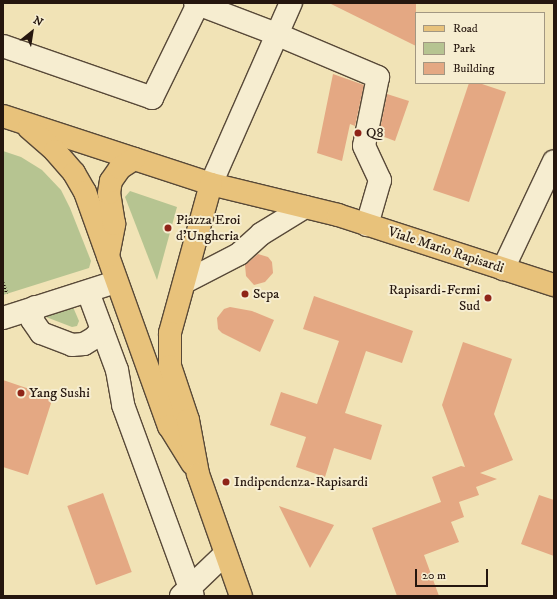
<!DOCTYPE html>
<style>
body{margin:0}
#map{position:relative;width:557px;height:599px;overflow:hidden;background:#f1e3b6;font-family:"IM FELL DW Pica",serif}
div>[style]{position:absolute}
.green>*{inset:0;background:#b6c491}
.building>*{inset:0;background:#e4a883;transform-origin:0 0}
.path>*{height:2.5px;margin-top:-1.25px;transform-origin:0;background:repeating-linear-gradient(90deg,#25160e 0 1px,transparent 0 3px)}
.roads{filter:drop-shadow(1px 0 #584938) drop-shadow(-1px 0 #584938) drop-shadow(0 1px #584938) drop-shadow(0 -1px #584938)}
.minor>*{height:22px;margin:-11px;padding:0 11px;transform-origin:11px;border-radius:11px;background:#f6edd0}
.major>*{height:22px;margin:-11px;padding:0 11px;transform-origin:11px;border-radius:11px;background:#e8c27b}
.dots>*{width:11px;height:11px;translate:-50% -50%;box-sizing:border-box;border:2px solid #f6edd0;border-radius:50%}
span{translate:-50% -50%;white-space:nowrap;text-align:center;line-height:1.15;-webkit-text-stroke:4px #f6edd0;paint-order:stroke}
.poi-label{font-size:14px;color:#25160e}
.left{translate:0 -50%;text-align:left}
.right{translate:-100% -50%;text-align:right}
.street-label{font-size:14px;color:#25160e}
.frame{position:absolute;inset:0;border:4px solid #25160e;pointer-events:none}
.legend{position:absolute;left:415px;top:12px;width:130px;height:72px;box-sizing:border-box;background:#f6edd0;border:1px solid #a29782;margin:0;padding:5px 7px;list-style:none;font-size:12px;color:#25160e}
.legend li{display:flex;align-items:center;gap:8px;height:20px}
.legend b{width:20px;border:1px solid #a29782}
.north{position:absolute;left:12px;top:12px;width:40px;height:40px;-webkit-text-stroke:3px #f6edd0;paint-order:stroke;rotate:30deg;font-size:11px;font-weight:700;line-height:16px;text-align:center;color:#25160e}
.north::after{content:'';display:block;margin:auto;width:14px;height:18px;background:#25160e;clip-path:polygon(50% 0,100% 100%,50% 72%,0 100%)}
.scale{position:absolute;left:415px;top:569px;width:73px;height:18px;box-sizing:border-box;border:2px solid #25160e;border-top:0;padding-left:5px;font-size:12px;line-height:14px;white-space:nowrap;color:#25160e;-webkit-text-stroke:3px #f6edd0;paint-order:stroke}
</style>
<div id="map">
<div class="green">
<i style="clip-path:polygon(3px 151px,21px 157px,42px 170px,61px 190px,70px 208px,91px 261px,89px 268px,3px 295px)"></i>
<i style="clip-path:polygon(130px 191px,177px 207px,157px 280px,125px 197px)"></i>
<i style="clip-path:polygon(73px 307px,79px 321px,77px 326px,72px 327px,46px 317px,47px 315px)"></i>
</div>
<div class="building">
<i style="clip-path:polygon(329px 3px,416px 3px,416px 46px)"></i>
<i style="clip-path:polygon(333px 74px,364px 85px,355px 126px,350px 124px,342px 161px,317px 153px)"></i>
<i style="clip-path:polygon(469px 83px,479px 83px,506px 92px,469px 202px,433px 190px)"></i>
<i style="clip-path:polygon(387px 94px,409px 101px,395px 141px,379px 135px)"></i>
<i style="clip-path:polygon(258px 254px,268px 257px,272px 262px,273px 273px,265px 282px,254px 285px,246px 276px,245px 265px)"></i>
<i style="clip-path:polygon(314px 296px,413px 331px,402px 363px,366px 351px,345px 413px,382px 425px,371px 460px,334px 448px,325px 477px,296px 467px,306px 437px,270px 425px,281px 392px,317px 404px,339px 341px,303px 329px)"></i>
<i style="clip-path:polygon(230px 307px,252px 311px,274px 320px,260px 352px,222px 333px,218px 329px,217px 318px,224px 309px)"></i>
<i style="clip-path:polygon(463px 342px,512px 359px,494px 414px,513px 460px,480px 473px,497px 479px,476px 487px,479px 495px,459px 502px,464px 517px,451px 522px,459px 542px,424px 555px,439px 596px,397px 596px,372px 528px,441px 502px,432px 477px,461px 466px,465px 467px,442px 405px)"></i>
<i style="clip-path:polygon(3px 380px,53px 397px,28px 475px,3px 467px)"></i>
<i style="left:103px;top:493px;width:84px;height:38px;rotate:70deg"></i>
<i style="clip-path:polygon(539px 495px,554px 500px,554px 556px,521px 544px)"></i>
<i style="clip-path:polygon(279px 506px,334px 525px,310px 568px)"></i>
</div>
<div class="path">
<i style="left:3px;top:282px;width:12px;rotate:70deg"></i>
</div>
<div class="roads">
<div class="minor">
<i style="left:195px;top:3px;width:87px;rotate:20.9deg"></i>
<i style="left:276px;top:34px;width:111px;rotate:22.9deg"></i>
<i style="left:378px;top:77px;width:70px;rotate:101.5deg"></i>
<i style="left:364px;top:146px;width:38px;rotate:65deg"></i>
<i style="left:380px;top:180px;width:47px;rotate:106.1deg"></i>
<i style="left:3px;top:46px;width:158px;rotate:19.2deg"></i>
<i style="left:152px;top:98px;width:105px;rotate:-63.9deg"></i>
<i style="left:211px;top:184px;width:198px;rotate:-66.2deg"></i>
<i style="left:503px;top:269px;width:119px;rotate:-64.7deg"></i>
<i style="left:185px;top:282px;width:61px;rotate:-27.4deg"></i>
<i style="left:239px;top:254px;width:30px;rotate:-42deg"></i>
<i style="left:261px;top:234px;width:52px;rotate:-31.5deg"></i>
<i style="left:88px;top:292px;width:83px;rotate:69.6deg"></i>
<i style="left:117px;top:370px;width:36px;rotate:80deg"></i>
<i style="left:123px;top:405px;width:203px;rotate:69.9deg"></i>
<i style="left:35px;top:307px;width:13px;rotate:103deg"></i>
<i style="left:32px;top:320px;width:16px;rotate:55deg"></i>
<i style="left:41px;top:333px;width:33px;rotate:21deg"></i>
<i style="left:72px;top:345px;width:12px;rotate:-5deg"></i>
<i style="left:84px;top:344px;width:12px;rotate:-31deg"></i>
<i style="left:94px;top:338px;width:12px;rotate:-48deg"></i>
<i style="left:3px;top:318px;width:119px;rotate:-17.7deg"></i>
<i style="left:181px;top:596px;width:61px;rotate:-43.7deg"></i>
</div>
<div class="major">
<i style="left:3px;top:116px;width:219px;rotate:18.1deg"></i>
<i style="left:211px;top:184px;width:131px;rotate:13.7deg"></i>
<i style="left:338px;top:215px;width:227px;rotate:18deg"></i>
<i style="left:29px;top:128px;width:35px;rotate:41deg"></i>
<i style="left:55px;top:151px;width:29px;rotate:49deg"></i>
<i style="left:74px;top:173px;width:22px;rotate:60deg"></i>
<i style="left:85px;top:192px;width:249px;rotate:70.3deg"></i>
<i style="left:169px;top:426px;width:44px;rotate:58.1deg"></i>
<i style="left:211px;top:184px;width:155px;rotate:105.4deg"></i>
<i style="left:170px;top:333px;width:33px;rotate:90deg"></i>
<i style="left:170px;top:366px;width:57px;rotate:71.6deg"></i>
<i style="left:188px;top:420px;width:55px;rotate:79.5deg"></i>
<i style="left:198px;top:474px;width:129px;rotate:70.6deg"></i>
<i style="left:108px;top:256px;width:33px;rotate:-79deg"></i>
<i style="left:114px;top:224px;width:31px;rotate:-99deg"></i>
<i style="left:109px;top:193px;width:12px;rotate:-81deg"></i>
<i style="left:111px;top:181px;width:16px;rotate:-55deg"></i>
<i style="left:120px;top:168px;width:17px;rotate:-33deg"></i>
</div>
</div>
<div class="dots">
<i style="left:358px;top:133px;background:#8f2418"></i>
<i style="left:168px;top:228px;background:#8f2418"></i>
<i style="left:245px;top:294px;background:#8f2418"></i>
<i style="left:488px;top:298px;background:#8f2418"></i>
<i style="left:21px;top:393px;background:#8f2418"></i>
<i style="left:226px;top:482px;background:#8f2418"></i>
</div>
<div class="poi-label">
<span class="left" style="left:366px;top:133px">Q8</span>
<span class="left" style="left:176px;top:228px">Piazza Eroi<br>d'Ungheria</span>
<span class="right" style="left:480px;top:298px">Rapisardi-Fermi<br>Sud</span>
<span class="left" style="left:253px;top:294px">Sepa</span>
<span class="left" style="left:29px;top:393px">Yang Sushi</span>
<span class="left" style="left:234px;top:482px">Indipendenza-Rapisardi</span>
</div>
<div class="street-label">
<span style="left:446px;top:250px;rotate:18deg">Viale Mario Rapisardi</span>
</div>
<div class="frame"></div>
<ul class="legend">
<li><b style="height:5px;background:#e8c27b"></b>Road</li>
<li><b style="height:11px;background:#b6c491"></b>Park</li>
<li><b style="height:11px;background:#e4a883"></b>Building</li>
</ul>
<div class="north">N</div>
<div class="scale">20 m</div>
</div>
